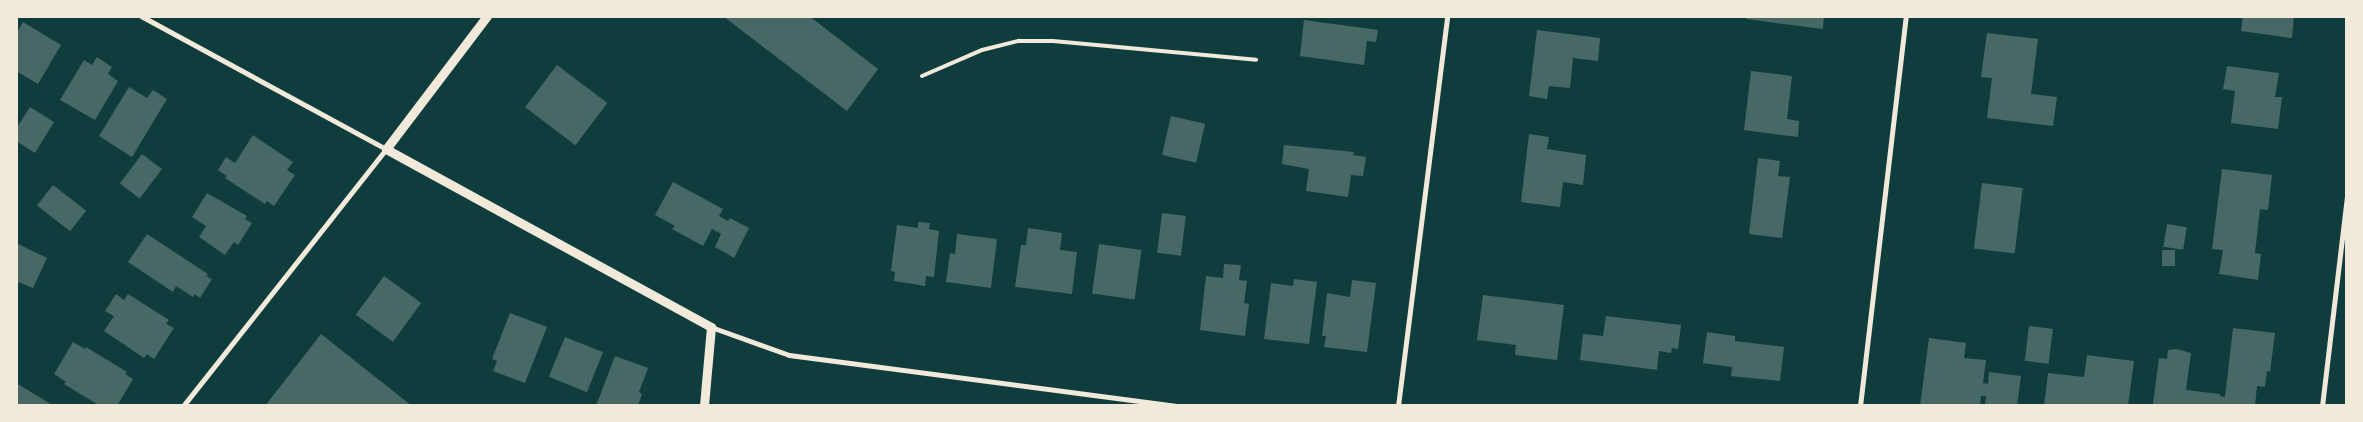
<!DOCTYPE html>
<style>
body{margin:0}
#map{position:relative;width:2363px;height:422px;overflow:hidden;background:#0f3d3e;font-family:"DM Sans",sans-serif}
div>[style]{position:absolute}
.building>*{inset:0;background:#486865;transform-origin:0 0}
.service>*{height:4px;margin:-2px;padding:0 2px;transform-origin:2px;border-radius:2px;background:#f1e9da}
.minor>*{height:5px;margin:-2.5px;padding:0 2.5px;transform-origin:2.5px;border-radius:2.5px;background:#f1e9da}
.tertiary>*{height:9px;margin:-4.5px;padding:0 4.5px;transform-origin:4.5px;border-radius:4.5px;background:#f1e9da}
span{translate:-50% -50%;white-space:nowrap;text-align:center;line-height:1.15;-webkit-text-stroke:5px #f1e9da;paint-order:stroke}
.frame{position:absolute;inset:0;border:18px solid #f1e9da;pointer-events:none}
</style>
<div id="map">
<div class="building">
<i style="clip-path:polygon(723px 16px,809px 16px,878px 69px,847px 111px)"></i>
<i style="clip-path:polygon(1747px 16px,1824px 16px,1823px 29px,1746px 19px)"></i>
<i style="clip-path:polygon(2243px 16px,2294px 16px,2292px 38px,2241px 31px)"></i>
<i style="clip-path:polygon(1304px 20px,1378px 30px,1376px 42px,1367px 41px,1364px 65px,1300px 56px)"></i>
<i style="clip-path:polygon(23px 22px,61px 45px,38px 84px,16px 71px,16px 34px)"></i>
<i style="clip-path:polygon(1537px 30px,1600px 38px,1598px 61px,1573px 58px,1570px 88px,1549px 86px,1547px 99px,1529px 96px)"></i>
<i style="clip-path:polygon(1987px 33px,2038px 39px,2031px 94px,2057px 97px,2053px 126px,1987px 118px,1992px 78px,1981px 77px)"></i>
<i style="clip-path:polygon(97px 57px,112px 67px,108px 74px,118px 81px,95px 120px,60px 100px,84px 60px,92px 65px)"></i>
<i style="left:557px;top:65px;width:63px;height:53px;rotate:37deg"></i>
<i style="clip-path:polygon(2227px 66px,2279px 73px,2275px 97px,2282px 97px,2278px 129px,2231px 123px,2235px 91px,2223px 89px)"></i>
<i style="clip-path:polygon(1751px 71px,1792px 76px,1787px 119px,1799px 121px,1798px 137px,1744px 130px)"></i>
<i style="clip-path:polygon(129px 87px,147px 98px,153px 90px,167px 99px,132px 157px,99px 136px)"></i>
<i style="clip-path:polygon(30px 107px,54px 122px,35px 153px,16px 141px,16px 129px)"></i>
<i style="left:1171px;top:116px;width:35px;height:40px;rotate:13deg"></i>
<i style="clip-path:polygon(1529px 134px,1549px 137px,1547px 149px,1586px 155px,1583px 185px,1563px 182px,1560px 207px,1521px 202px)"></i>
<i style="clip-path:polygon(253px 135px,293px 162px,287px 170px,295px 175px,274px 206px,267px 201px,265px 204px,225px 178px,227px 176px,218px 170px,226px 157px,235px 163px)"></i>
<i style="clip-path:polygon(1284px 145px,1354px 152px,1353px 155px,1366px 157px,1363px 176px,1351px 175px,1348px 197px,1306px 191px,1309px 169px,1282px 164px)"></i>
<i style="left:142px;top:154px;width:25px;height:37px;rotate:37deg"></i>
<i style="clip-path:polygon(1758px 158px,1780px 161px,1778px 176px,1790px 177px,1782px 238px,1749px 234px)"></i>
<i style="clip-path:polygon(2222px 169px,2272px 175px,2268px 210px,2260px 209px,2255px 253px,2261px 254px,2258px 280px,2219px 274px,2223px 250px,2212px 249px)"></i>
<i style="clip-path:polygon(673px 182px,723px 209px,719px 216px,728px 221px,730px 218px,749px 228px,734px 258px,715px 247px,721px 234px,712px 229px,703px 246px,672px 229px,675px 226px,655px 215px)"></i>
<i style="left:1982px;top:183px;width:41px;height:66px;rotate:7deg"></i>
<i style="left:53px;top:185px;width:42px;height:26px;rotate:38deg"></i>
<i style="clip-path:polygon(207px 193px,247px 216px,245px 219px,252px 223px,238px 245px,234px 242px,225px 255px,199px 237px,206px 226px,192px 217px)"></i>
<i style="left:1162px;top:213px;width:24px;height:40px;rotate:7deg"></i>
<i style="clip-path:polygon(918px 222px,930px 223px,929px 229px,939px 231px,934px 277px,926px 276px,925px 286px,894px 281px,895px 272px,891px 271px,897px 225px,918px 228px)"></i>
<i style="left:2167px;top:224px;width:20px;height:23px;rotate:9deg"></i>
<i style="clip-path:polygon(1028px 228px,1062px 233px,1060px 250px,1077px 252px,1072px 294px,1015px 287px,1021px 245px,1026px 245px)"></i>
<i style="clip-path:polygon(147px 234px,208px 274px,206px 276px,212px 279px,200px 298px,195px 294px,193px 297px,176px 286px,173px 292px,128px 262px)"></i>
<i style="clip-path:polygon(957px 234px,997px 239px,991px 288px,946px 282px,950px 253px,955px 254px)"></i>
<i style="clip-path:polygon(18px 244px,47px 258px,33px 288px,16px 281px)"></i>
<i style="left:1099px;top:244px;width:43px;height:50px;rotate:8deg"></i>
<i style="left:2162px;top:250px;width:13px;height:16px"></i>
<i style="clip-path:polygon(1224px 264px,1241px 265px,1239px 280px,1247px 281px,1244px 303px,1249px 304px,1245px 336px,1200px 330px,1206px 276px,1223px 278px)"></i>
<i style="left:384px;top:276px;width:46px;height:48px;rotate:36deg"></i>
<i style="clip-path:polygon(1294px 279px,1317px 282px,1309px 344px,1264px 339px,1271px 283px,1293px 286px)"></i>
<i style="clip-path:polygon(1352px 280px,1376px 283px,1367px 352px,1324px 347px,1326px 336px,1322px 336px,1327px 293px,1350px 297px)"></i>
<i style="clip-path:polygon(116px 294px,124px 300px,128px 294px,169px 320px,166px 324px,174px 328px,154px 359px,147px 354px,144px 358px,104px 331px,114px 316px,105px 311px)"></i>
<i style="clip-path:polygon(1483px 295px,1564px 305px,1557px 360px,1515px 355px,1516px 345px,1477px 340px)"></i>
<i style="clip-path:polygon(510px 313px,547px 327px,525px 383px,493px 371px,497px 361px,492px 359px)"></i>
<i style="clip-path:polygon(1606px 316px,1681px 325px,1678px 349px,1672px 348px,1671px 353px,1659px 351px,1657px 370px,1580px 360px,1583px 334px,1603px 336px)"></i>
<i style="left:2029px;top:326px;width:24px;height:35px;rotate:7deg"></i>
<i style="clip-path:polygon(2233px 328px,2275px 333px,2270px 372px,2267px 371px,2265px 387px,2257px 386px,2255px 406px,2153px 404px,2159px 358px,2167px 359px,2168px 350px,2177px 349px,2191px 353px,2186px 390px,2220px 394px,2220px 396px,2225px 397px)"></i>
<i style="clip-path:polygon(1707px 332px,1735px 336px,1735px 341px,1784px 347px,1780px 381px,1731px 376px,1732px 367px,1703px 363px)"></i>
<i style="clip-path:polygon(321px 334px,412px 406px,265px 406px)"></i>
<i style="left:565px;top:337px;width:41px;height:43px;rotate:22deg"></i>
<i style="clip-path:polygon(1929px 338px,1966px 343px,1964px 358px,1986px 360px,1983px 383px,1988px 384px,1989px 372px,2021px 376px,2017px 406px,1985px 406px,1986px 396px,1981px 396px,1980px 406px,1920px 406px)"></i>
<i style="clip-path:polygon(73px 342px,85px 349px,86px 347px,127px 372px,125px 374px,133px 379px,117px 406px,100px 406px,64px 384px,66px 382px,54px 374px)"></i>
<i style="clip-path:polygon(2087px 355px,2134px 361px,2128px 406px,2044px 406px,2048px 373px,2084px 377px)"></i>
<i style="clip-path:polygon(615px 356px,648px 368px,639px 392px,642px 394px,638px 406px,596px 406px)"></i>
<i style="clip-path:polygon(16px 383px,54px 406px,16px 406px)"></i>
</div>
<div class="service">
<i style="left:922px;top:76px;width:65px;rotate:-23.4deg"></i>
<i style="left:982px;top:50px;width:38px;rotate:-14deg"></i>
<i style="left:1019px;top:41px;width:34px"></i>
<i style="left:1053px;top:41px;width:204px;rotate:5.3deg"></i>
</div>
<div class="minor">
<i style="left:141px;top:16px;width:279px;rotate:28.5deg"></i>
<i style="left:386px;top:149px;width:328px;rotate:128.3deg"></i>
<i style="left:711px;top:327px;width:83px;rotate:19.7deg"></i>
<i style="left:789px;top:355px;width:393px;rotate:7.5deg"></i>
<i style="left:1398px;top:406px;width:393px;rotate:-82.8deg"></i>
<i style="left:1860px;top:406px;width:393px;rotate:-83.3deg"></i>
<i style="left:2322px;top:406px;width:211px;rotate:-83.2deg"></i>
</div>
<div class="tertiary">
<i style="left:487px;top:16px;width:167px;rotate:127.2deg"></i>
<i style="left:386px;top:149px;width:371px;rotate:28.7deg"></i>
<i style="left:711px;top:327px;width:79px;rotate:95.1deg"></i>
</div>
<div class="frame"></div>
</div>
